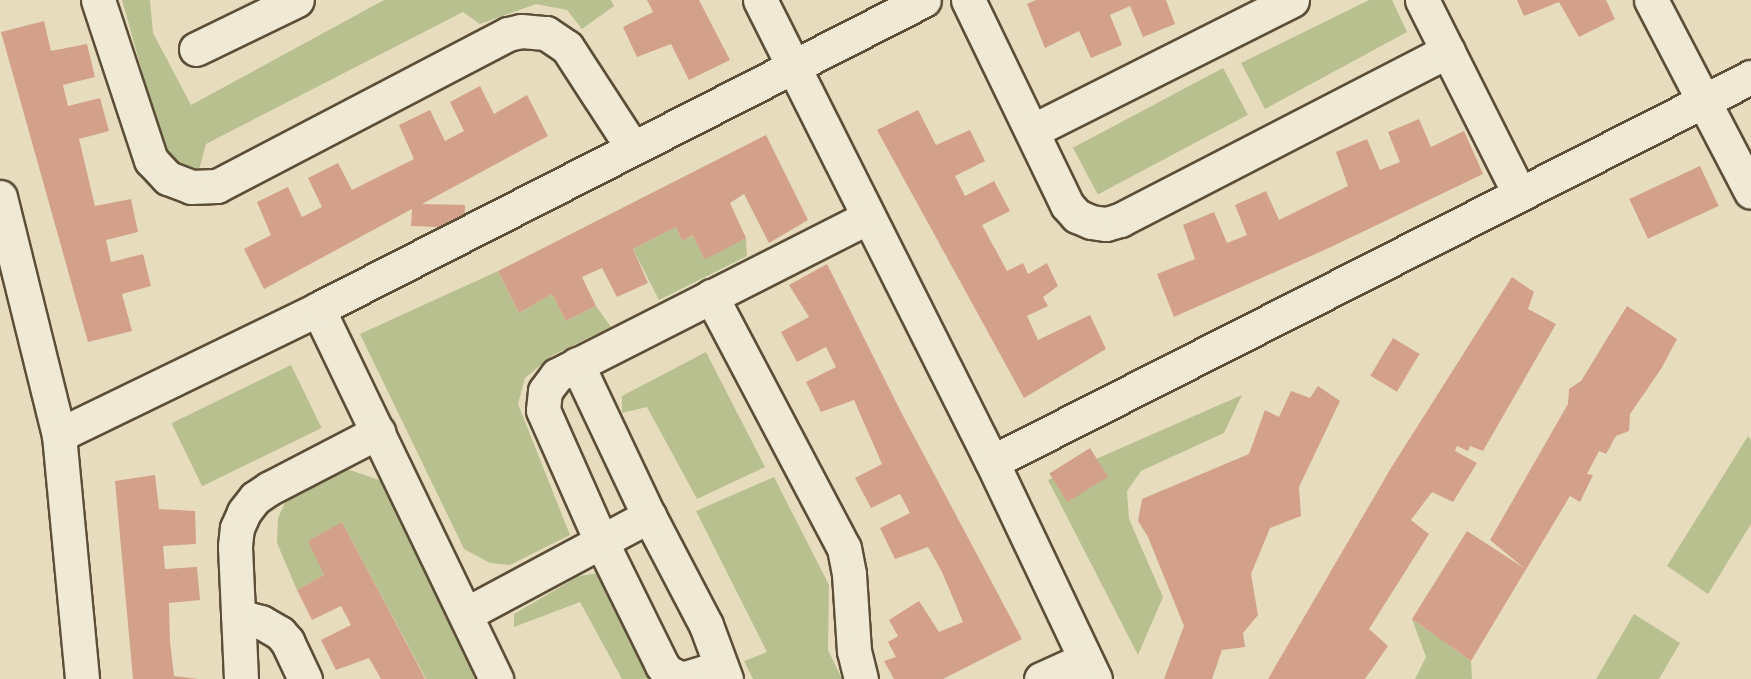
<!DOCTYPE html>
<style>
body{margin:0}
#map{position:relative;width:1751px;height:679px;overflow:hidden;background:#e7ddbe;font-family:"Sorts Mill Goudy",serif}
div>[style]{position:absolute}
.green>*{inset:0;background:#b9c08f;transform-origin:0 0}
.building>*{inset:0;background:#d3a189;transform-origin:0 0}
.roads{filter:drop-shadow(2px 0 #5c4e37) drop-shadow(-2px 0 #5c4e37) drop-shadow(0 2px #5c4e37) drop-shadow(0 -2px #5c4e37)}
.minor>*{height:33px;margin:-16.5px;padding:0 16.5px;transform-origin:16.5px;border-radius:16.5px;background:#efe9d5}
span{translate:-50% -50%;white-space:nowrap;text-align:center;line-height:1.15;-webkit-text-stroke:4.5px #efe9d5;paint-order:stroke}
</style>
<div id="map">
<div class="green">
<i style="clip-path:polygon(122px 0,150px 0,153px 33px,191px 105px,384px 0,611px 0,614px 6px,582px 29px,567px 10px,536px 4px,480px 24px,463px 12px,206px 144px,199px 170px,182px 174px,169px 167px)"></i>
<i style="clip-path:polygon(1369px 0,1392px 0,1407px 32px,1265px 109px,1241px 63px)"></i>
<i style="left:1223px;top:68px;width:53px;height:170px;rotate:62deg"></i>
<i style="clip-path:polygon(676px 227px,682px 241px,693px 235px,704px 258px,746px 238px,747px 256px,659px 300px,633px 249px)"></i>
<i style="clip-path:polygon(498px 271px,519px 313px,552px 294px,566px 321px,596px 306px,611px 327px,553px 355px,525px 378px,518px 404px,570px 535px,510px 565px,490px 563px,464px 549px,360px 334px)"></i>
<i style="clip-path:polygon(706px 352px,765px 467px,697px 499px,647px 407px,622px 413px,622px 396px)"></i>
<i style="left:291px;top:365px;width:70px;height:133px;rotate:64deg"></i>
<i style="clip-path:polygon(1242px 395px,1224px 433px,1141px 471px,1127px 491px,1129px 519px,1163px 597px,1138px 655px,1048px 480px)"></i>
<i style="clip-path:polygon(1748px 436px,1751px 440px,1751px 524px,1708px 594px,1667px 566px)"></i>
<i style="clip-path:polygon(347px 469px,382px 481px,488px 679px,426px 679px,342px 522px,309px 541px,324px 575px,297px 590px,277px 543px,278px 518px,290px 492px)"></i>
<i style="clip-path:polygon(774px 477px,829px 585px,828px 650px,842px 679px,753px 679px,744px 661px,767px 652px,696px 511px)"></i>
<i style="clip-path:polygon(604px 572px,657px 679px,622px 679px,580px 602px,514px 627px,514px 614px,579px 576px)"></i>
<i style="clip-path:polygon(1634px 614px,1680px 643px,1659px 679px,1596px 679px)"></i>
<i style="clip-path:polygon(1412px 619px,1471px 661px,1472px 679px,1415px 679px,1426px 657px)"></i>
</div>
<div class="building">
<i style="clip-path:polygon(647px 0,699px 0,730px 60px,689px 80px,671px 44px,637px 57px,623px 27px,653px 12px)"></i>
<i style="clip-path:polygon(1036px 0,1166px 0,1175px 24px,1143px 37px,1130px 6px,1110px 15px,1122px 45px,1091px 58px,1079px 31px,1045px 48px,1027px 4px)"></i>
<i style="clip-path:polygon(1517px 0,1606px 0,1615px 19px,1579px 37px,1559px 2px,1524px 16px)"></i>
<i style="clip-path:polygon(44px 21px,51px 51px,87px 44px,95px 77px,63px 85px,68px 106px,100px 98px,109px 131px,79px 139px,95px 206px,131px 199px,138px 232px,106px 240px,111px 262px,143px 254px,151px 286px,122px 294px,132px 331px,88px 342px,1px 32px)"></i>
<i style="clip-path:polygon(480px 86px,494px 114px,527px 95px,548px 136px,422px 204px,465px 205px,464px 228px,411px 226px,412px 209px,264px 289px,244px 249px,271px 235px,257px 202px,288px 187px,302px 217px,322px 207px,308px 178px,338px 163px,352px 190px,414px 159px,399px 125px,430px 110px,445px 141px,464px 131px,450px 102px)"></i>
<i style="clip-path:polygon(918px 110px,936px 145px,970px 130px,985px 161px,955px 176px,965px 196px,994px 181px,1010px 211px,982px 225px,1007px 271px,1023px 263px,1028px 274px,1047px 263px,1058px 286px,1043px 297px,1048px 306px,1027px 316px,1038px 340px,1090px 315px,1106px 349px,1024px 398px,877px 130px)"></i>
<i style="clip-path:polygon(1419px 119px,1431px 147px,1464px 131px,1483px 174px,1331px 247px,1174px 317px,1157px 274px,1195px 259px,1183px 225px,1214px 212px,1227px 243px,1247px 235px,1235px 205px,1266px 191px,1279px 220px,1348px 186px,1336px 152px,1367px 139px,1380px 170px,1400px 162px,1388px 132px)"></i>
<i style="clip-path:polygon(766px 135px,808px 220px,769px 243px,744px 194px,730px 203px,746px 238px,716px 254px,704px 259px,693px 235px,682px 241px,676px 227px,633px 249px,648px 283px,617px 297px,602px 268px,582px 277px,596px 306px,566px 321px,552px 294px,519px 313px,498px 271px)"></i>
<i style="left:1700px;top:166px;width:44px;height:78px;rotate:65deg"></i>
<i style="clip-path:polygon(827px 264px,900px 410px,1022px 639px,943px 679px,894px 679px,884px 661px,896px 657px,888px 642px,898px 636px,889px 620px,919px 601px,939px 632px,963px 622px,942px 572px,928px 547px,895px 559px,880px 528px,910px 513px,900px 494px,871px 508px,855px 478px,882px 464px,854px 400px,821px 412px,806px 382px,836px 367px,826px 347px,797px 362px,781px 332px,809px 317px,789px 285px)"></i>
<i style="clip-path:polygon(1512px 277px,1534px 292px,1528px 309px,1556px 324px,1483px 451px,1470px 446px,1468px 451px,1457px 446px,1455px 451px,1477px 463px,1453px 502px,1432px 492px,1411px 520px,1429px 534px,1369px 629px,1388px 646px,1365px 679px,1268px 679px,1391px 468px)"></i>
<i style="clip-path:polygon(1627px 306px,1677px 339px,1661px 369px,1630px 414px,1629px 431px,1616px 436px,1606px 454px,1599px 451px,1587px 474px,1593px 475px,1580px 502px,1570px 496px,1471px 661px,1412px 619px,1467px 531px,1524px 568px,1490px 540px,1568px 404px,1569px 389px,1581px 381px)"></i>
<i style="left:1393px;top:338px;width:31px;height:44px;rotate:31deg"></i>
<i style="clip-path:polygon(1318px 386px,1340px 401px,1299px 487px,1301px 516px,1270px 528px,1251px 574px,1258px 615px,1243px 633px,1245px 647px,1222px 650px,1212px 679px,1164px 679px,1184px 626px,1148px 537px,1138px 521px,1142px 499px,1249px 454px,1265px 410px,1279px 417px,1291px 391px,1310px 398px)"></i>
<i style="left:1090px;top:448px;width:34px;height:48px;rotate:58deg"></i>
<i style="clip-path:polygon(155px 475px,159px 509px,195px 511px,196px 544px,163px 546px,165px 569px,197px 567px,200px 600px,169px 603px,170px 642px,174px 676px,199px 679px,133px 679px,115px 481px)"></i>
<i style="clip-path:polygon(342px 522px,418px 665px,425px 679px,381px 679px,369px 658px,336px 670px,321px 640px,351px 625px,341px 606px,312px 620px,297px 590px,324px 575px,308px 541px)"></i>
</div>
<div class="roads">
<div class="minor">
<i style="left:98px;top:0;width:169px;rotate:71.7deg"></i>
<i style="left:151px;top:160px;width:25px;rotate:47deg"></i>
<i style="left:168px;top:178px;width:25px;rotate:21deg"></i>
<i style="left:191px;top:187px;width:26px;rotate:-2deg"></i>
<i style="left:217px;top:186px;width:328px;rotate:-27.6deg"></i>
<i style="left:508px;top:34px;width:13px;rotate:-13deg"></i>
<i style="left:521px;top:31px;width:25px;rotate:5deg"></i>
<i style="left:546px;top:33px;width:25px;rotate:34deg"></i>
<i style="left:567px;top:47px;width:119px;rotate:57deg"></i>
<i style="left:760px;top:0;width:517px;rotate:63.34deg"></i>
<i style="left:992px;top:462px;width:240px;rotate:64.6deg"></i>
<i style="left:968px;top:0;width:228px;rotate:64.2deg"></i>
<i style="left:1067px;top:205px;width:15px;rotate:48deg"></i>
<i style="left:1077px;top:216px;width:15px;rotate:23deg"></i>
<i style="left:1091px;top:222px;width:15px;rotate:8deg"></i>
<i style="left:1106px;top:224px;width:15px;rotate:-16deg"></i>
<i style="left:1120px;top:220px;width:369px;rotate:-27.3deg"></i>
<i style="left:1422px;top:0;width:216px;rotate:63.3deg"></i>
<i style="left:1651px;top:0;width:216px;rotate:62.5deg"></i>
<i style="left:196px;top:49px;width:112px;rotate:-25.9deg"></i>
<i style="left:1032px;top:131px;width:291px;rotate:-26.7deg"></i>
<i style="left:0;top:197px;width:245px;rotate:76.1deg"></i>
<i style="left:59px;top:435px;width:245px;rotate:84.6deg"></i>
<i style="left:711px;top:296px;width:285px;rotate:62.2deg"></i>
<i style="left:844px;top:548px;width:26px;rotate:79deg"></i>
<i style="left:849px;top:574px;width:77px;rotate:86.3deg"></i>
<i style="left:854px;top:651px;width:29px;rotate:76deg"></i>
<i style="left:318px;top:309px;width:411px;rotate:64.3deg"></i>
<i style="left:577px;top:364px;width:168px;rotate:64.7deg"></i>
<i style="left:649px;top:516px;width:123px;rotate:62.4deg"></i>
<i style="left:706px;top:625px;width:58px;rotate:69.7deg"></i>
<i style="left:59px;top:435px;width:288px;rotate:-25.9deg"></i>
<i style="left:318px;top:309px;width:680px;rotate:-27.02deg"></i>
<i style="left:992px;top:462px;width:851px;rotate:-26.9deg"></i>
<i style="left:466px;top:614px;width:208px;rotate:-28.2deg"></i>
<i style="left:238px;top:616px;width:24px;rotate:15deg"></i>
<i style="left:261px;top:622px;width:22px;rotate:30deg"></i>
<i style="left:280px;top:633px;width:11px;rotate:49deg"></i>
<i style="left:287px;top:641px;width:42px;rotate:64.7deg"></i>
<i style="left:721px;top:667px;width:41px;rotate:162.9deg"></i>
<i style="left:682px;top:679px;width:17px;rotate:-155deg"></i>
<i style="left:667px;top:672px;width:9px;rotate:-126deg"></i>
<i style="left:662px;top:665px;width:138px;rotate:-116.2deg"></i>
<i style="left:601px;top:541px;width:143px;rotate:-113.9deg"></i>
<i style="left:543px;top:410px;width:19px;rotate:-84deg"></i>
<i style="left:545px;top:391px;width:20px;rotate:-53deg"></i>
<i style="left:557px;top:375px;width:349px;rotate:-26.9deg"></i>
<i style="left:241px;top:679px;width:133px;rotate:-92.6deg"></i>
<i style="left:235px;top:546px;width:18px;rotate:-84deg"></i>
<i style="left:237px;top:528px;width:17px;rotate:-66deg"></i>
<i style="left:244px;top:512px;width:18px;rotate:-52deg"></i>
<i style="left:255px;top:498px;width:18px;rotate:-34deg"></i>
<i style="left:270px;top:488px;width:122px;rotate:-27.4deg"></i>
<i style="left:1041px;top:679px;width:48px;rotate:-24.4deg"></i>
</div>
</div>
</div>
